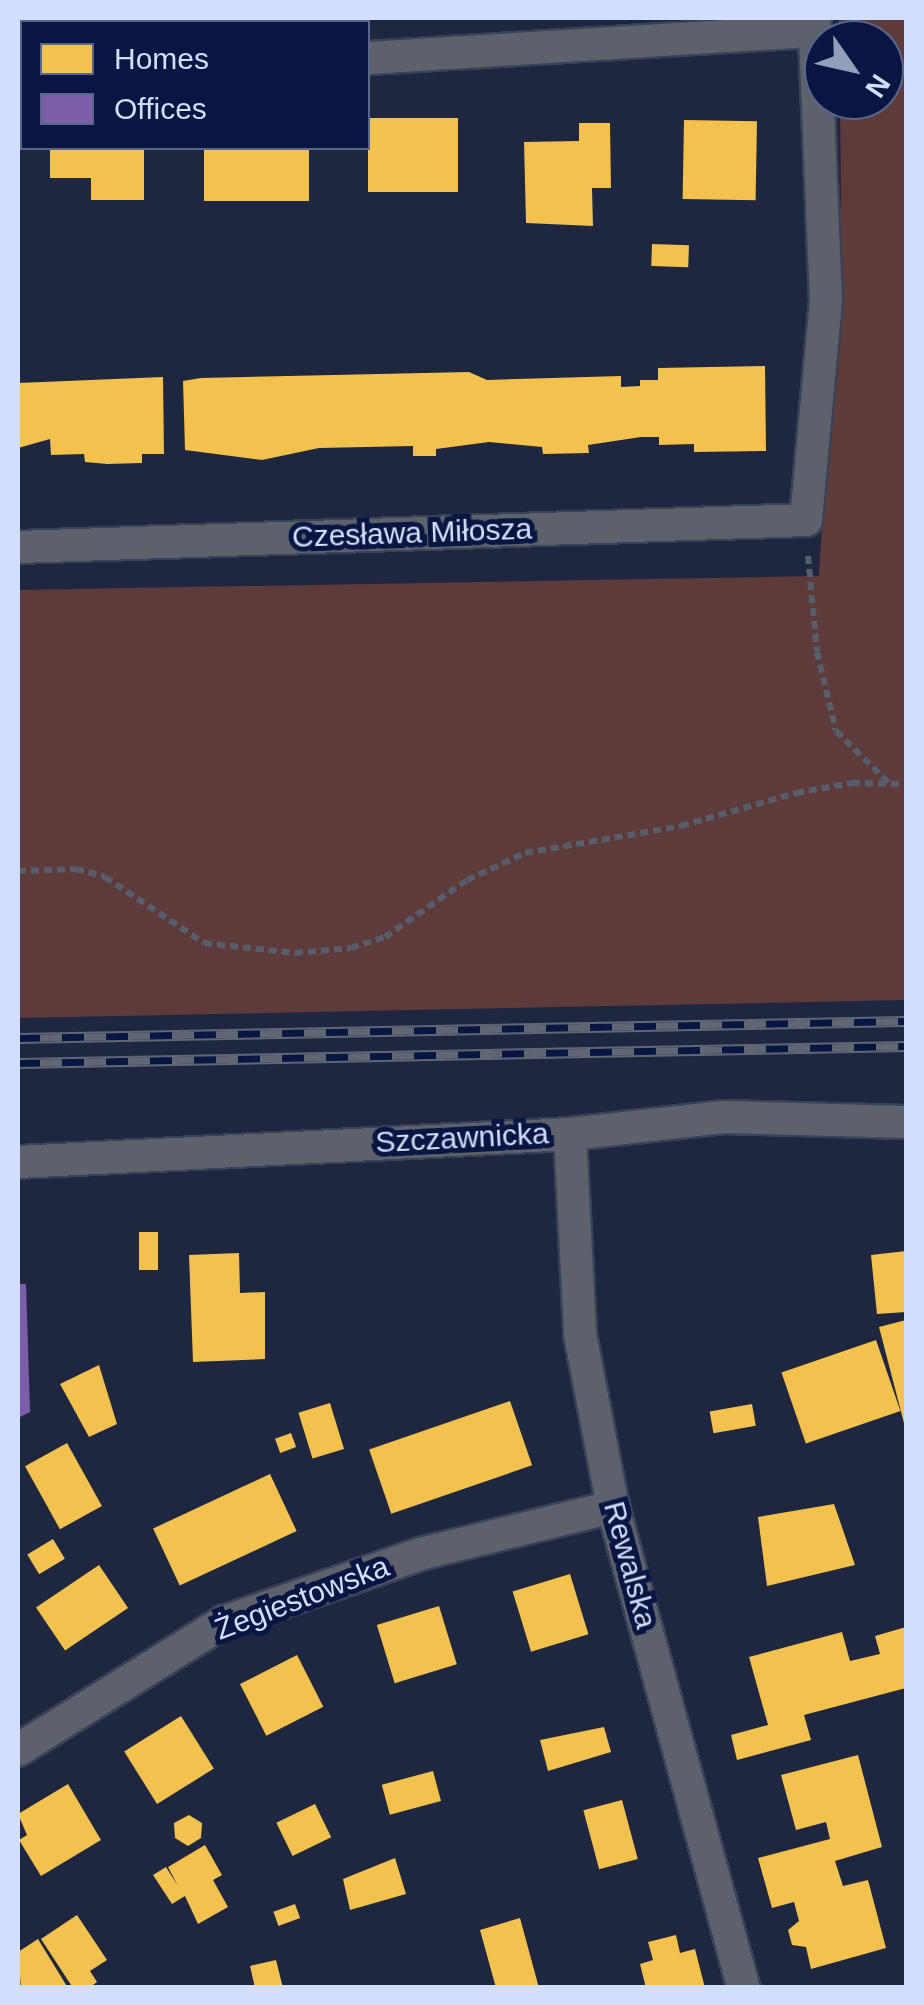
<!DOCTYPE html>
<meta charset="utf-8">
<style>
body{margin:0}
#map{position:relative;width:924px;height:2005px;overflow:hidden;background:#1e273f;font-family:Helvetica,sans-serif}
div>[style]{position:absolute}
.green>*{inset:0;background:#5d3b3a}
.homes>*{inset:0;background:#f2c14e;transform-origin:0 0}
.offices>*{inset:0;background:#7b5ea7}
.path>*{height:6px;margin-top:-3px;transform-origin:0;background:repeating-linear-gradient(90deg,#575d6b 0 8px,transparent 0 13px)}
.roads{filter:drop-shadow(2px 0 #3a4257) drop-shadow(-2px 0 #3a4257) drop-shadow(0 2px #3a4257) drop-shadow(0 -2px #3a4257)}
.street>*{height:32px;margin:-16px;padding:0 16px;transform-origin:16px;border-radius:16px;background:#5c616b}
.rail>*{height:11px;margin-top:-5.5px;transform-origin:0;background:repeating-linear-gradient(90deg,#091642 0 22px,#606674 0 44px);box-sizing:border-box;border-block:2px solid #606674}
span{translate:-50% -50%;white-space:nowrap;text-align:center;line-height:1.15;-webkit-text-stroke:10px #091642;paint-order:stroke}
.street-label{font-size:30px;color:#d1defc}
.frame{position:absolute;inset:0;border:20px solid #d1defc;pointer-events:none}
.legend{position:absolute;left:20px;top:20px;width:350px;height:130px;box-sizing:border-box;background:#091642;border:2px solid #59668c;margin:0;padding:12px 18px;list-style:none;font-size:30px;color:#d1defc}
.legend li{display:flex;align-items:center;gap:20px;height:50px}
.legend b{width:50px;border:2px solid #59668c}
.north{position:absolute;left:804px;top:20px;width:100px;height:100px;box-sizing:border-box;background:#091642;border:2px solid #59668c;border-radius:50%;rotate:124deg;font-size:28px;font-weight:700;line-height:40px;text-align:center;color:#d1defc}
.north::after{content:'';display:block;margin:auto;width:35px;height:45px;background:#929eba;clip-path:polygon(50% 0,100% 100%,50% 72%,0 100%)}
</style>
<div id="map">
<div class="green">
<i style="clip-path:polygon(839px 18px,906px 18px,906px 1000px,18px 1018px,18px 590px,819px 576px,841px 196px,840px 100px,884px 100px,884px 40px,839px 40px)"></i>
</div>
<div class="homes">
<i style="left:368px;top:118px;width:90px;height:74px"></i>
<i style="left:684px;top:120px;width:73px;height:79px;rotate:1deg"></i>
<i style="clip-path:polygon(579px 123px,610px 123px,611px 188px,592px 188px,593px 226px,526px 223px,524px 142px,579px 141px)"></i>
<i style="clip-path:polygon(50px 148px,144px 148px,144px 200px,91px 200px,91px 178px,50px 178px)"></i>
<i style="left:204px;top:148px;width:105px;height:53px"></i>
<i style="left:652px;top:244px;width:37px;height:22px;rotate:2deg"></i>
<i style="clip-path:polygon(765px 366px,766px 451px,694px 452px,694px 444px,659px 445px,659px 437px,641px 437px,588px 445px,589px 453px,543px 454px,542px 447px,489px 442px,436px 449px,436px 456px,413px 456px,413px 446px,319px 448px,262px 460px,185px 450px,183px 381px,201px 378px,469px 372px,487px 380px,621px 376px,621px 387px,640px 386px,640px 380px,658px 380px,658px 368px)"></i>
<i style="clip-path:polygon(163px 377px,164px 454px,142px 454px,142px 463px,107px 464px,85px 462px,84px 454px,51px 455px,50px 439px,18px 448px,18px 383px)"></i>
<i style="left:139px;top:1232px;width:19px;height:38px"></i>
<i style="clip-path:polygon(906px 1251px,906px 1312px,877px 1314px,871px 1255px)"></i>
<i style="clip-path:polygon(239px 1253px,240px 1293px,265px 1292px,265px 1359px,193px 1362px,189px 1255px)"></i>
<i style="clip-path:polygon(906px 1320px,906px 1427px,905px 1427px,879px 1327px)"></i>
<i style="left:876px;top:1340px;width:75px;height:100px;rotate:71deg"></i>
<i style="clip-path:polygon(99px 1365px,117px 1424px,89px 1437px,60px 1384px)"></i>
<i style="left:510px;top:1401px;width:68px;height:149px;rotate:71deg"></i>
<i style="left:330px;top:1403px;width:48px;height:33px;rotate:73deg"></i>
<i style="left:752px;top:1404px;width:22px;height:43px;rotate:80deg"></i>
<i style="left:291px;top:1433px;width:15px;height:17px;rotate:70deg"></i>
<i style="left:67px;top:1443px;width:72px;height:48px;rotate:61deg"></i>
<i style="left:270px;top:1474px;width:63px;height:129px;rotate:65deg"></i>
<i style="clip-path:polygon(834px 1504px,855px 1565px,767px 1586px,758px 1517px)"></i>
<i style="left:53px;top:1539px;width:23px;height:30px;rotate:59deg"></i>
<i style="left:99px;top:1565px;width:52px;height:76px;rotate:56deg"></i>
<i style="left:570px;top:1574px;width:63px;height:60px;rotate:73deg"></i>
<i style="left:439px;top:1606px;width:61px;height:65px;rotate:73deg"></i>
<i style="clip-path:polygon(906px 1627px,906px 1688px,804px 1715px,811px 1740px,737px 1760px,731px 1735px,768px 1725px,749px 1657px,842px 1632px,850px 1661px,880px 1654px,875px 1636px)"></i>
<i style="left:297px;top:1655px;width:58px;height:64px;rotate:63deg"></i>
<i style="left:181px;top:1716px;width:62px;height:67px;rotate:58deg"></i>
<i style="clip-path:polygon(604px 1727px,611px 1752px,548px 1771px,540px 1740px)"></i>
<i style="clip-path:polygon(858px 1755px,882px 1847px,835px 1861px,843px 1886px,868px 1880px,886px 1948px,811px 1969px,806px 1947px,792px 1945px,788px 1930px,799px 1921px,794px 1902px,772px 1908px,758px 1858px,830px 1839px,826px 1822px,796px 1830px,781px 1775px)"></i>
<i style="left:433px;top:1771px;width:31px;height:53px;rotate:75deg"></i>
<i style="clip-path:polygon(68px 1784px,101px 1840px,41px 1876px,19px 1840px,27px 1835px,18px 1814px)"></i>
<i style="left:622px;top:1800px;width:61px;height:40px;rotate:75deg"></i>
<i style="left:315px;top:1804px;width:37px;height:43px;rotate:64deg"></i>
<i style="clip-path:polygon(189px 1815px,202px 1823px,201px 1838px,188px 1846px,175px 1838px,174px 1823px)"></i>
<i style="clip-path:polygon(205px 1845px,222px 1875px,213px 1880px,228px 1907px,198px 1924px,185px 1896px,172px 1904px,153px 1875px,166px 1867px,178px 1886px,168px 1867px)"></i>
<i style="clip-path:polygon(395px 1858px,406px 1894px,350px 1910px,343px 1879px)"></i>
<i style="left:295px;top:1904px;width:15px;height:23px;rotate:70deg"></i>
<i style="clip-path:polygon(77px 1915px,107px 1960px,90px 1971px,97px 1982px,89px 1988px,73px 1988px,41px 1939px)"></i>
<i style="clip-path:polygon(520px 1918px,539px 1988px,496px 1988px,480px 1930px)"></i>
<i style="clip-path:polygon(676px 1935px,680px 1953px,695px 1949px,705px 1988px,646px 1988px,640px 1964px,653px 1960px,648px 1942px)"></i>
<i style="clip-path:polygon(38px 1939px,68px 1988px,21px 1988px,18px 1952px)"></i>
<i style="clip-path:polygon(276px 1960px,283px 1988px,255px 1988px,250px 1966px)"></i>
</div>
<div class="offices">
<i style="clip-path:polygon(18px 1284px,26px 1284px,30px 1412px,18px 1418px)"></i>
</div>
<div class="path">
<i style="left:808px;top:556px;width:96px;rotate:84.6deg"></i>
<i style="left:817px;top:652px;width:81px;rotate:76.5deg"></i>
<i style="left:836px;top:731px;width:74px;rotate:44.5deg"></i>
<i style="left:18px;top:871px;width:58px;rotate:-2deg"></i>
<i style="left:76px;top:869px;width:30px;rotate:15deg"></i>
<i style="left:105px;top:877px;width:119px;rotate:33.7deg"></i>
<i style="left:204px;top:943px;width:92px;rotate:6.3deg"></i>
<i style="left:295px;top:953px;width:56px;rotate:-5.1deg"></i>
<i style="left:351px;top:948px;width:36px;rotate:-18deg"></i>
<i style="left:385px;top:937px;width:100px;rotate:-34.8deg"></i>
<i style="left:467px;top:880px;width:64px;rotate:-25deg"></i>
<i style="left:525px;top:853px;width:158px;rotate:-9.8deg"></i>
<i style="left:681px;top:826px;width:120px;rotate:-16deg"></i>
<i style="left:796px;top:793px;width:57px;rotate:-10.1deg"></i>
<i style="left:852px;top:783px;width:54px;rotate:1.1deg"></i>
</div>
<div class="roads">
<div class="street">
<i style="left:368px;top:58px;width:447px;rotate:-3.5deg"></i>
<i style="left:18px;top:60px;width:4px"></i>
<i style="left:18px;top:547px;width:788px;rotate:-1.96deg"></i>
<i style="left:806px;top:520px;width:221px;rotate:-84.8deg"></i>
<i style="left:826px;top:300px;width:282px;rotate:-92.4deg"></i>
<i style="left:570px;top:1134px;width:200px;rotate:87.1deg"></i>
<i style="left:580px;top:1334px;width:176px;rotate:79.2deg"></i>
<i style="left:613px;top:1507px;width:499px;rotate:74.8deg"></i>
<i style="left:18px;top:1162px;width:553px;rotate:-2.9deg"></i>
<i style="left:570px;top:1134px;width:155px;rotate:-6.3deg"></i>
<i style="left:724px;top:1117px;width:182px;rotate:1.6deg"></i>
<i style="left:18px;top:1750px;width:243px;rotate:-31.9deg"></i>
<i style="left:224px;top:1622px;width:207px;rotate:-19.1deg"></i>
<i style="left:420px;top:1554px;width:199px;rotate:-13.7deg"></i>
</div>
</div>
<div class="rail">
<i style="left:18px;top:1038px;width:888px;rotate:-1.1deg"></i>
<i style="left:18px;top:1063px;width:888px;rotate:-1.1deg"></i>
</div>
<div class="street-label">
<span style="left:412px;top:533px;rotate:-2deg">Czesława Miłosza</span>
<span style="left:462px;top:1138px;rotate:-3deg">Szczawnicka</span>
<span style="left:630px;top:1565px;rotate:75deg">Rewalska</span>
<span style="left:302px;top:1598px;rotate:-21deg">Żegiestowska</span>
</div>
<div class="frame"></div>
<ul class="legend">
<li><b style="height:28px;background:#f2c14e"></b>Homes</li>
<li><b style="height:28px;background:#7b5ea7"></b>Offices</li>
</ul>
<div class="north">N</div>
</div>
